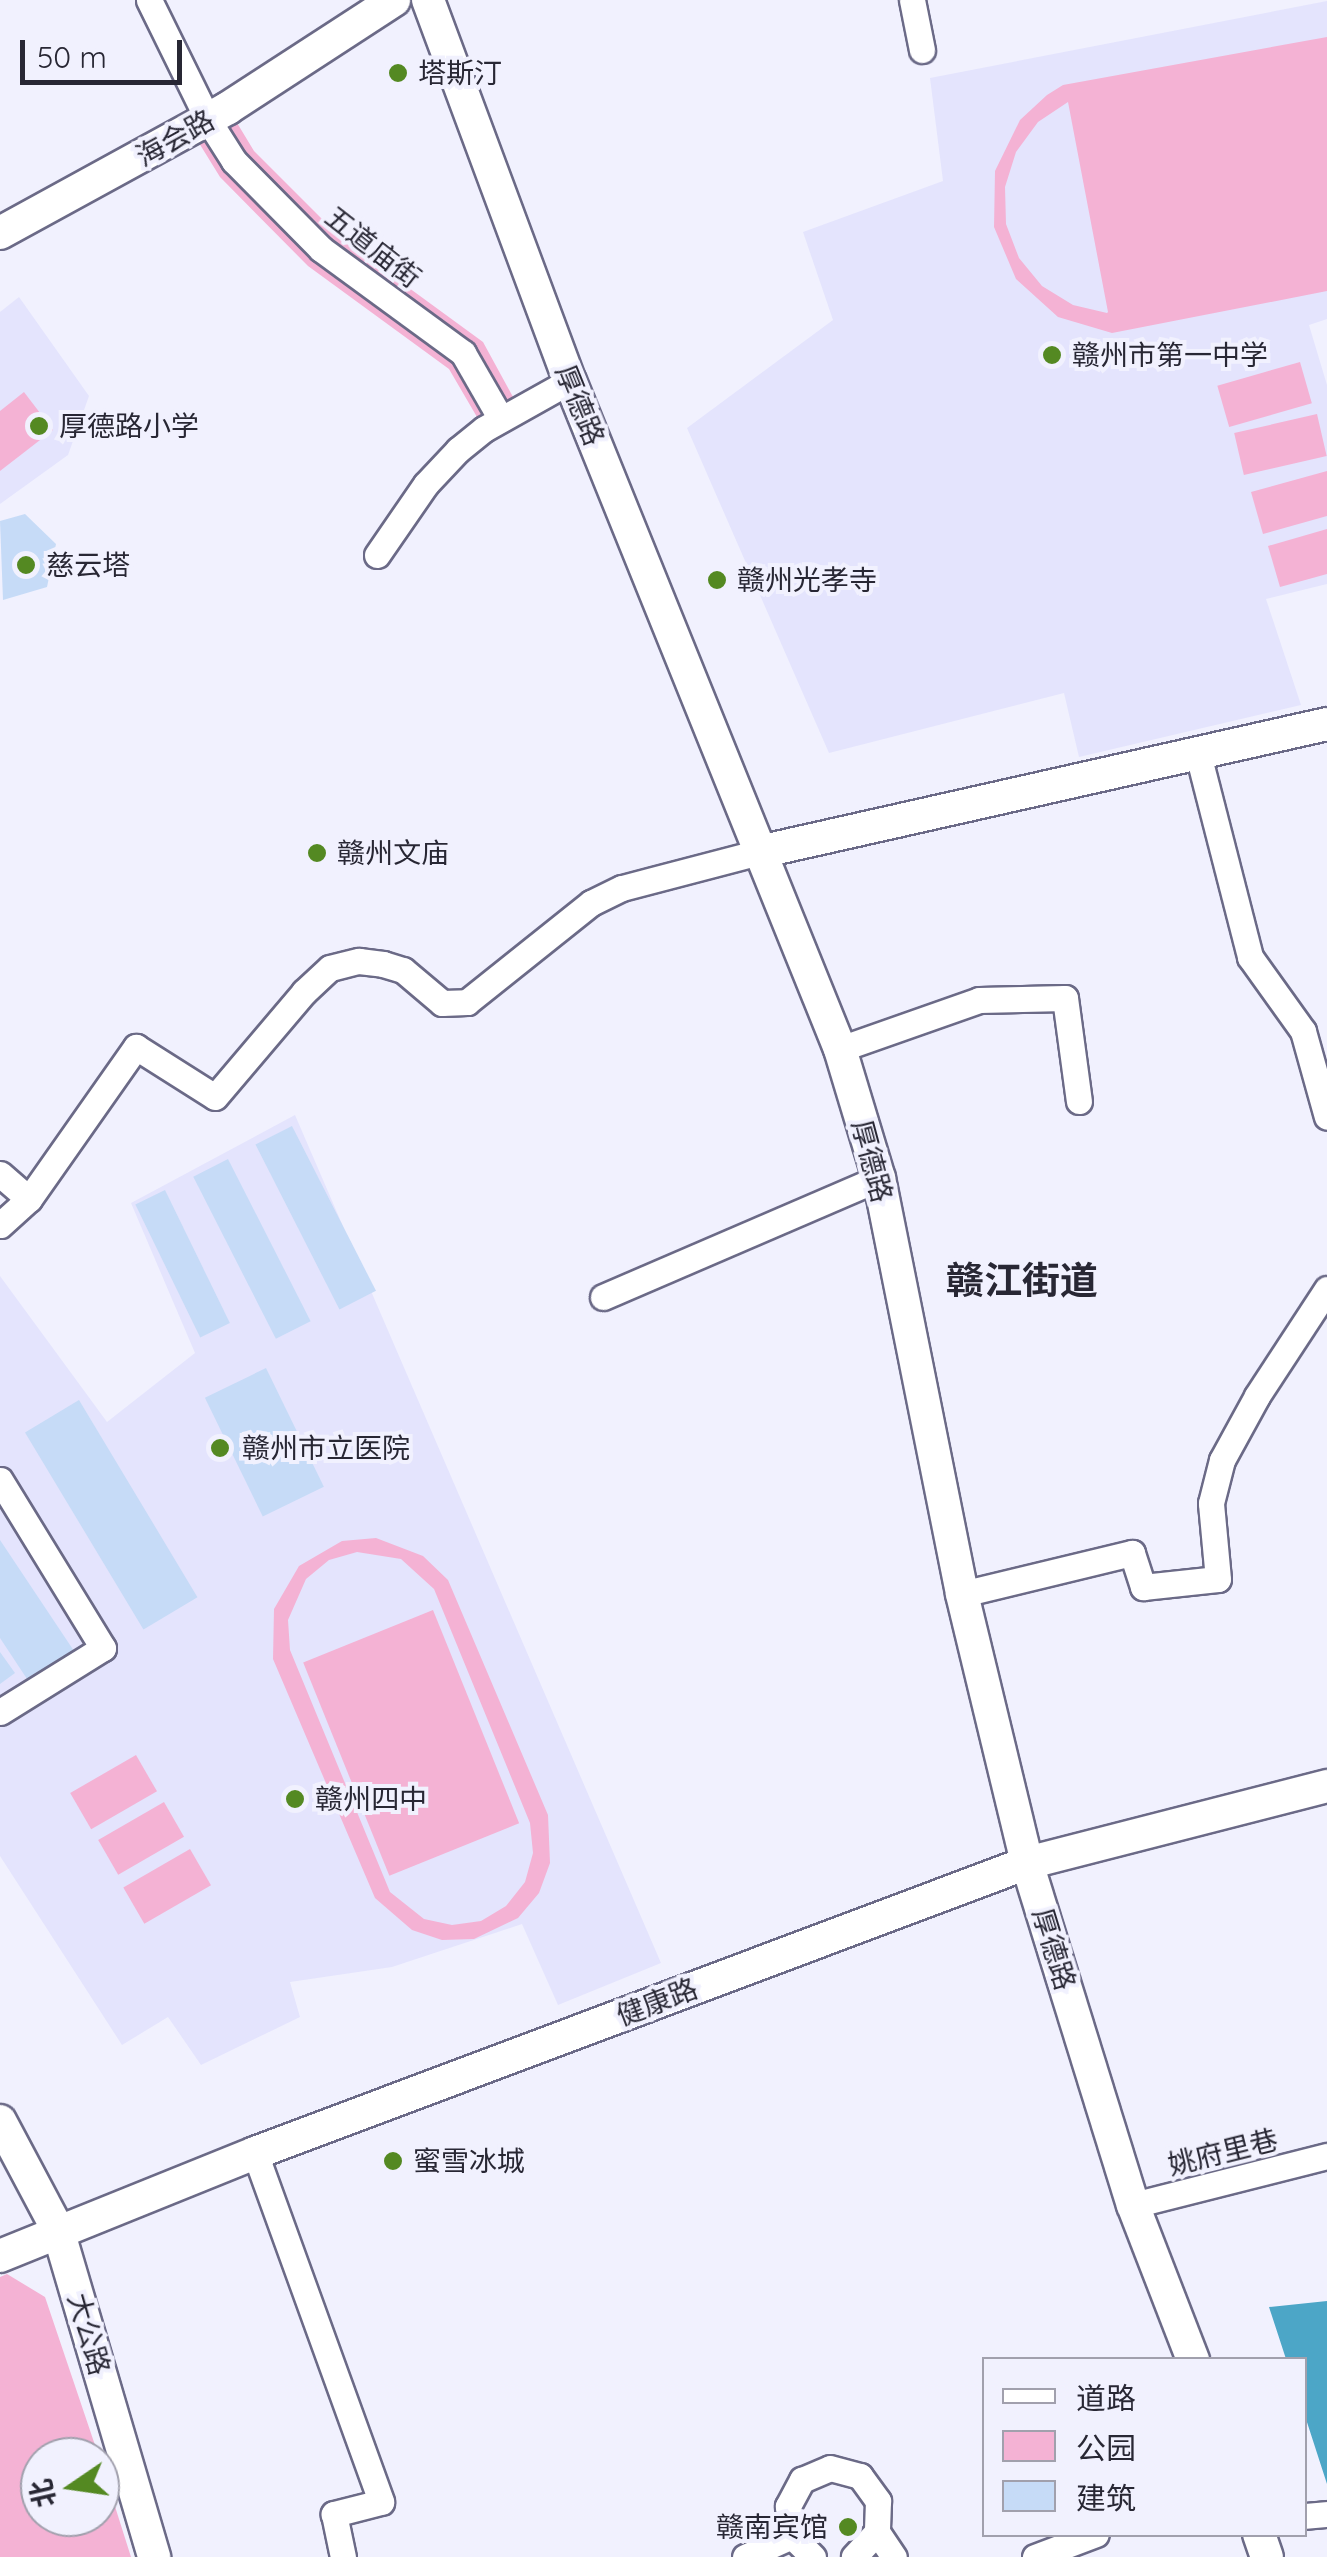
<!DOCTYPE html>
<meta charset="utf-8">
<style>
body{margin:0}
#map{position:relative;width:1327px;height:2557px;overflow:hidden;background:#f1f1fe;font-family:Quicksand,"Noto Sans SC",sans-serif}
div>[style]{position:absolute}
.built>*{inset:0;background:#e4e4fd}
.green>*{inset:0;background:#f4b2d4;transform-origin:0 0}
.water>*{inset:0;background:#4ca6c7}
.building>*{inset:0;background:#c6dbf7;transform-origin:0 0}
.roads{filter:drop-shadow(2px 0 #6b6a87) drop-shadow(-2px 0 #6b6a87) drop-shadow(0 2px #6b6a87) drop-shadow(0 -2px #6b6a87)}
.minor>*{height:25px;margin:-12.5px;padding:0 12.5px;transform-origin:12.5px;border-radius:12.5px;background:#fff}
.tertiary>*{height:32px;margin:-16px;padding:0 16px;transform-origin:16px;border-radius:16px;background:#fff}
.dots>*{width:28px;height:28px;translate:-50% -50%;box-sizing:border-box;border:5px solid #f1f1fe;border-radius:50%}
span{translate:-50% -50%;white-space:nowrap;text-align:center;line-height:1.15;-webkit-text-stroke:8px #f1f1fe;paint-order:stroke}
.poi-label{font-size:28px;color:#282734}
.left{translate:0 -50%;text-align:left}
.right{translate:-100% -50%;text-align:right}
.street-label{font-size:28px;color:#282734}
.district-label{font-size:38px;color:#282734;font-weight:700}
.legend{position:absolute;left:982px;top:2357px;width:325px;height:180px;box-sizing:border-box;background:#f1f1fe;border:2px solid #a1a0ad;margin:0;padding:12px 18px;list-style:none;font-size:30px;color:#282734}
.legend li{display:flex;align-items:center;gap:20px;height:50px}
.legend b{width:50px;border:2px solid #a1a0ad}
.north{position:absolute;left:20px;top:2437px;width:100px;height:100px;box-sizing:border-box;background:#f1f1fe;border:2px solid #a1a0ad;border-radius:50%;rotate:257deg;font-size:28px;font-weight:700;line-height:40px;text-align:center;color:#282734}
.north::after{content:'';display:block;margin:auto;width:35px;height:45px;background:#548922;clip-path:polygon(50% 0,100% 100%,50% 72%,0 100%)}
.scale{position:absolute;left:20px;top:40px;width:162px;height:45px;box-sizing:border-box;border:5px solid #282734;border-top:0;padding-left:12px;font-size:30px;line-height:35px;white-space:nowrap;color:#282734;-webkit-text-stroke:8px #f1f1fe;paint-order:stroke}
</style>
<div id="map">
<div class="built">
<i style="clip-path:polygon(1327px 1px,1327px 319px,1309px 325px,1327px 385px,1327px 584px,1266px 599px,1301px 705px,1079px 757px,1064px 693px,829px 753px,687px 428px,833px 320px,803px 232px,943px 181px,930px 78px)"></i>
<i style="clip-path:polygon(19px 297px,89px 396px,68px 455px,0 504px,0 312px)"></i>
<i style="clip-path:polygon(295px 1115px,661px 1963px,558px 2005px,522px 1924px,392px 1967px,290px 1982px,300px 2017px,201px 2065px,168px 2017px,122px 2045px,0 1856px,0 1276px,107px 1422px,195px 1353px,131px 1203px)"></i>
</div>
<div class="green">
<i style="clip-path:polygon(evenodd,1327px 37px,1327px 291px,1112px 333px,1058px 317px,1016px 279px,994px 227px,995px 171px,1020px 120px,1047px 95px,1063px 85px,1327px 37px,1068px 102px,1108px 312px,1107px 313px,1073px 305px,1042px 286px,1019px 258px,1006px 224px,1005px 187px,1016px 152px,1038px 122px,1068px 102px)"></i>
<i style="clip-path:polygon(228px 108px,254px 151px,342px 239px,483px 342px,519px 408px,484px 429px,449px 369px,308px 266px,220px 177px,191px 130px)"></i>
<i style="left:1300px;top:362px;width:43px;height:86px;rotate:74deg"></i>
<i style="clip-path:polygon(24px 392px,53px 430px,0 471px,0 411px)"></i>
<i style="left:1317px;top:414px;width:43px;height:85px;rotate:77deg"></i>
<i style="clip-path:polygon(1327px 471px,1327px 516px,1263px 534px,1251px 492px)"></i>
<i style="clip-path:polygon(1327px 529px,1327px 574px,1280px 587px,1268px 546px)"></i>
<i style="clip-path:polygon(evenodd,376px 1538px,423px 1556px,448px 1580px,548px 1815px,550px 1863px,539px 1893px,518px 1918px,474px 1939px,442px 1940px,412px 1930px,375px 1898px,273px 1659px,274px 1609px,299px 1566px,342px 1541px,376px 1538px,357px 1552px,401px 1559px,434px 1589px,530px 1823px,533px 1853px,525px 1882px,506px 1906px,481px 1921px,452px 1925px,424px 1919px,390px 1892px,290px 1650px,288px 1620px,306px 1579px,329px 1560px,357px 1552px)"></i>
<i style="left:433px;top:1610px;width:230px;height:140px;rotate:68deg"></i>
<i style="left:136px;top:1755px;width:42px;height:76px;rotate:60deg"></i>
<i style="left:164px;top:1802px;width:40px;height:76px;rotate:60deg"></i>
<i style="left:190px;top:1849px;width:42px;height:77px;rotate:60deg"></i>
<i style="clip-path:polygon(7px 2274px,45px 2297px,99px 2457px,40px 2457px,40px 2517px,100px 2517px,100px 2459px,131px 2557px,0 2557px,0 2277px)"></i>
</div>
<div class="water">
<i style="clip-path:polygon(1327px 2301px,1327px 2484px,1305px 2416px,1304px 2360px,1286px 2359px,1269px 2307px)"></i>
</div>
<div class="building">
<i style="clip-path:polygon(25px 514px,56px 544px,47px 587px,3px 600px,0 521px)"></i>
<i style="left:292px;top:1126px;width:185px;height:41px;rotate:63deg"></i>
<i style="left:228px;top:1159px;width:182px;height:39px;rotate:63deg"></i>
<i style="left:165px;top:1190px;width:148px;height:33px;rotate:64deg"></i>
<i style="left:266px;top:1368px;width:132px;height:68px;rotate:64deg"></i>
<i style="left:79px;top:1400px;width:230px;height:63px;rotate:59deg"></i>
<i style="clip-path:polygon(0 1540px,76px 1654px,31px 1685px,0 1638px)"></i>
<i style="clip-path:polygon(0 1652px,15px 1673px,0 1684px)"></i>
</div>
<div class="roads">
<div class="minor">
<i style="left:149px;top:0;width:134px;rotate:63.8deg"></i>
<i style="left:208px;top:120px;width:49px;rotate:57.6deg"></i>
<i style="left:234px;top:161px;width:124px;rotate:45.3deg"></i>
<i style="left:321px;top:249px;width:176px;rotate:36.2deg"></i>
<i style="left:463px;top:353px;width:76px;rotate:60.1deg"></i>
<i style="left:912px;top:0;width:51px;rotate:78.7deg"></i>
<i style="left:377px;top:555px;width:86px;rotate:-55.4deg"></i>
<i style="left:426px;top:484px;width:47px;rotate:-46.7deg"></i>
<i style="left:458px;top:450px;width:33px;rotate:-39deg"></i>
<i style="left:484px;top:429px;width:98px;rotate:-29.2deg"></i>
<i style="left:1198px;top:754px;width:210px;rotate:75.6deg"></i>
<i style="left:1250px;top:957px;width:91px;rotate:54.4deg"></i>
<i style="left:1303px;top:1031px;width:89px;rotate:74.4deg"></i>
<i style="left:840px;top:1049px;width:147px;rotate:-19.4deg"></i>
<i style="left:979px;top:1000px;width:86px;rotate:-1.3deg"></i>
<i style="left:1065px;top:998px;width:104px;rotate:82.3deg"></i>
<i style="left:0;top:1174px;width:38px;rotate:41deg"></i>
<i style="left:29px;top:1199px;width:39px;rotate:138deg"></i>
<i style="left:29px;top:1199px;width:186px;rotate:-54.9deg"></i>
<i style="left:136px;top:1047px;width:93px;rotate:32.3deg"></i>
<i style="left:215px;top:1097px;width:138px;rotate:-49.7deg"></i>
<i style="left:304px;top:992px;width:35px;rotate:-43deg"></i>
<i style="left:330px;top:968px;width:30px;rotate:-14deg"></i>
<i style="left:359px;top:961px;width:24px;rotate:7deg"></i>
<i style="left:383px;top:964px;width:21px;rotate:17deg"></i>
<i style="left:403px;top:970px;width:51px;rotate:40.2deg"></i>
<i style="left:442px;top:1003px;width:25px;rotate:-2deg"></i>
<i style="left:467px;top:1002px;width:159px;rotate:-38.6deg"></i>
<i style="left:591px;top:903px;width:34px;rotate:-26deg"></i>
<i style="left:622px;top:888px;width:142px;rotate:-14.7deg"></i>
<i style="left:603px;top:1297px;width:301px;rotate:-23.3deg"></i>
<i style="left:0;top:1480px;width:197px;rotate:58.5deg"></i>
<i style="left:103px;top:1648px;width:121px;rotate:148.1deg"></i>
<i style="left:962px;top:1594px;width:175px;rotate:-13.6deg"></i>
<i style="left:1132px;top:1553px;width:36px;rotate:72deg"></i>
<i style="left:1143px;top:1587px;width:75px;rotate:-6.1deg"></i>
<i style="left:1218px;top:1579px;width:76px;rotate:-95.3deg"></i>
<i style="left:1211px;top:1503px;width:44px;rotate:-75.7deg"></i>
<i style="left:1222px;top:1460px;width:73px;rotate:-61.3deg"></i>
<i style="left:1257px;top:1396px;width:128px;rotate:-56.8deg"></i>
<i style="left:255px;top:2153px;width:371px;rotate:70.1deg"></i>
<i style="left:381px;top:2502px;width:49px;rotate:165.7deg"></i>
<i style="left:334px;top:2514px;width:44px;rotate:78.2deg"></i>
<i style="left:1133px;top:2205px;width:200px;rotate:-14.2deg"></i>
<i style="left:1304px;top:2516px;width:23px;rotate:-5deg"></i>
<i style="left:877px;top:2532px;width:30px;rotate:56deg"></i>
<i style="left:745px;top:2557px;width:51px;rotate:-24.1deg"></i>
<i style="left:813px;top:2557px;width:30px;rotate:-135deg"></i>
<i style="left:792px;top:2536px;width:30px;rotate:-98deg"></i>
<i style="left:788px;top:2506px;width:30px;rotate:-62deg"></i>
<i style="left:802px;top:2480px;width:30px;rotate:-23deg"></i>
<i style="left:830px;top:2468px;width:31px;rotate:15deg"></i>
<i style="left:860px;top:2476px;width:31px;rotate:54deg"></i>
<i style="left:878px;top:2501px;width:31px;rotate:92deg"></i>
<i style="left:877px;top:2532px;width:34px;rotate:133deg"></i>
<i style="left:1035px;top:2557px;width:65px;rotate:-20.7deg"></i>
</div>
<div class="tertiary">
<i style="left:428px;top:0;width:407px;rotate:69.6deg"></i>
<i style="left:570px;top:381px;width:721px;rotate:67.99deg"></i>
<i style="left:840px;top:1049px;width:135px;rotate:73.2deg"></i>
<i style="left:879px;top:1178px;width:424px;rotate:78.7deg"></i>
<i style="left:962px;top:1594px;width:277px;rotate:76.4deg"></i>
<i style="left:1027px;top:1863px;width:358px;rotate:72.8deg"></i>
<i style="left:1133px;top:2205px;width:166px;rotate:68.8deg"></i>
<i style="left:0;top:233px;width:260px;rotate:-28.7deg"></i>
<i style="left:228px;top:108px;width:198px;rotate:-33deg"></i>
<i style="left:759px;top:852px;width:582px;rotate:-12.7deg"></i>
<i style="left:0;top:2121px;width:123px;rotate:62deg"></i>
<i style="left:58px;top:2230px;width:341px;rotate:73.6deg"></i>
<i style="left:0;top:2256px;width:275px;rotate:-22deg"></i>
<i style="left:255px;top:2153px;width:825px;rotate:-20.59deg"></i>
<i style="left:1027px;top:1863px;width:310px;rotate:-14.4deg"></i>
<i style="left:1259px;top:2534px;width:24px;rotate:71deg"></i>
</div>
</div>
<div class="dots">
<i style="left:398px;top:73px;background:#548922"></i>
<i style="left:1052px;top:355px;background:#548922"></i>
<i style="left:39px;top:426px;background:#548922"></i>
<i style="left:26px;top:565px;background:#548922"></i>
<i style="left:717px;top:580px;background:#548922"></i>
<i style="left:317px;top:853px;background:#548922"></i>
<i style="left:220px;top:1448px;background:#548922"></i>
<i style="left:295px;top:1799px;background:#548922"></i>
<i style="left:393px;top:2161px;background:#548922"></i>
<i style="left:848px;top:2527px;background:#548922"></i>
</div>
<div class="poi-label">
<span class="left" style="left:418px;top:73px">塔斯汀</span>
<span class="left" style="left:1072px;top:355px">赣州市第一中学</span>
<span class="left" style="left:59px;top:426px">厚德路小学</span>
<span class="left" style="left:46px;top:565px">慈云塔</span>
<span class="left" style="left:737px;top:580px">赣州光孝寺</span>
<span class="left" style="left:337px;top:853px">赣州文庙</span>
<span class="left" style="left:242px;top:1448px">赣州市立医院</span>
<span class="left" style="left:315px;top:1799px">赣州四中</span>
<span class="left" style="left:413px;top:2161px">蜜雪冰城</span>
<span class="right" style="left:828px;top:2527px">赣南宾馆</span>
</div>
<div class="street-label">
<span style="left:175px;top:138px;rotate:-29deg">海会路</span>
<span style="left:373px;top:247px;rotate:38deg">五道庙街</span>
<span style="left:580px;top:405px;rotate:68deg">厚德路</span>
<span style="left:872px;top:1161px;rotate:75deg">厚德路</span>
<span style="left:1054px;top:1949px;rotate:73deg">厚德路</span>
<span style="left:657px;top:2002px;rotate:-21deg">健康路</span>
<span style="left:1223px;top:2152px;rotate:-14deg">姚府里巷</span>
<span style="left:89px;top:2334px;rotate:74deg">大公路</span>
</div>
<div class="district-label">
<span style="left:1022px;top:1281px">赣江街道</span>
</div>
<ul class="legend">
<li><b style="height:12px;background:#fff"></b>道路</li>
<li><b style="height:28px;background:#f4b2d4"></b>公园</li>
<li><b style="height:28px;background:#c6dbf7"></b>建筑</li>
</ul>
<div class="north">北</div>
<div class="scale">50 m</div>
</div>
